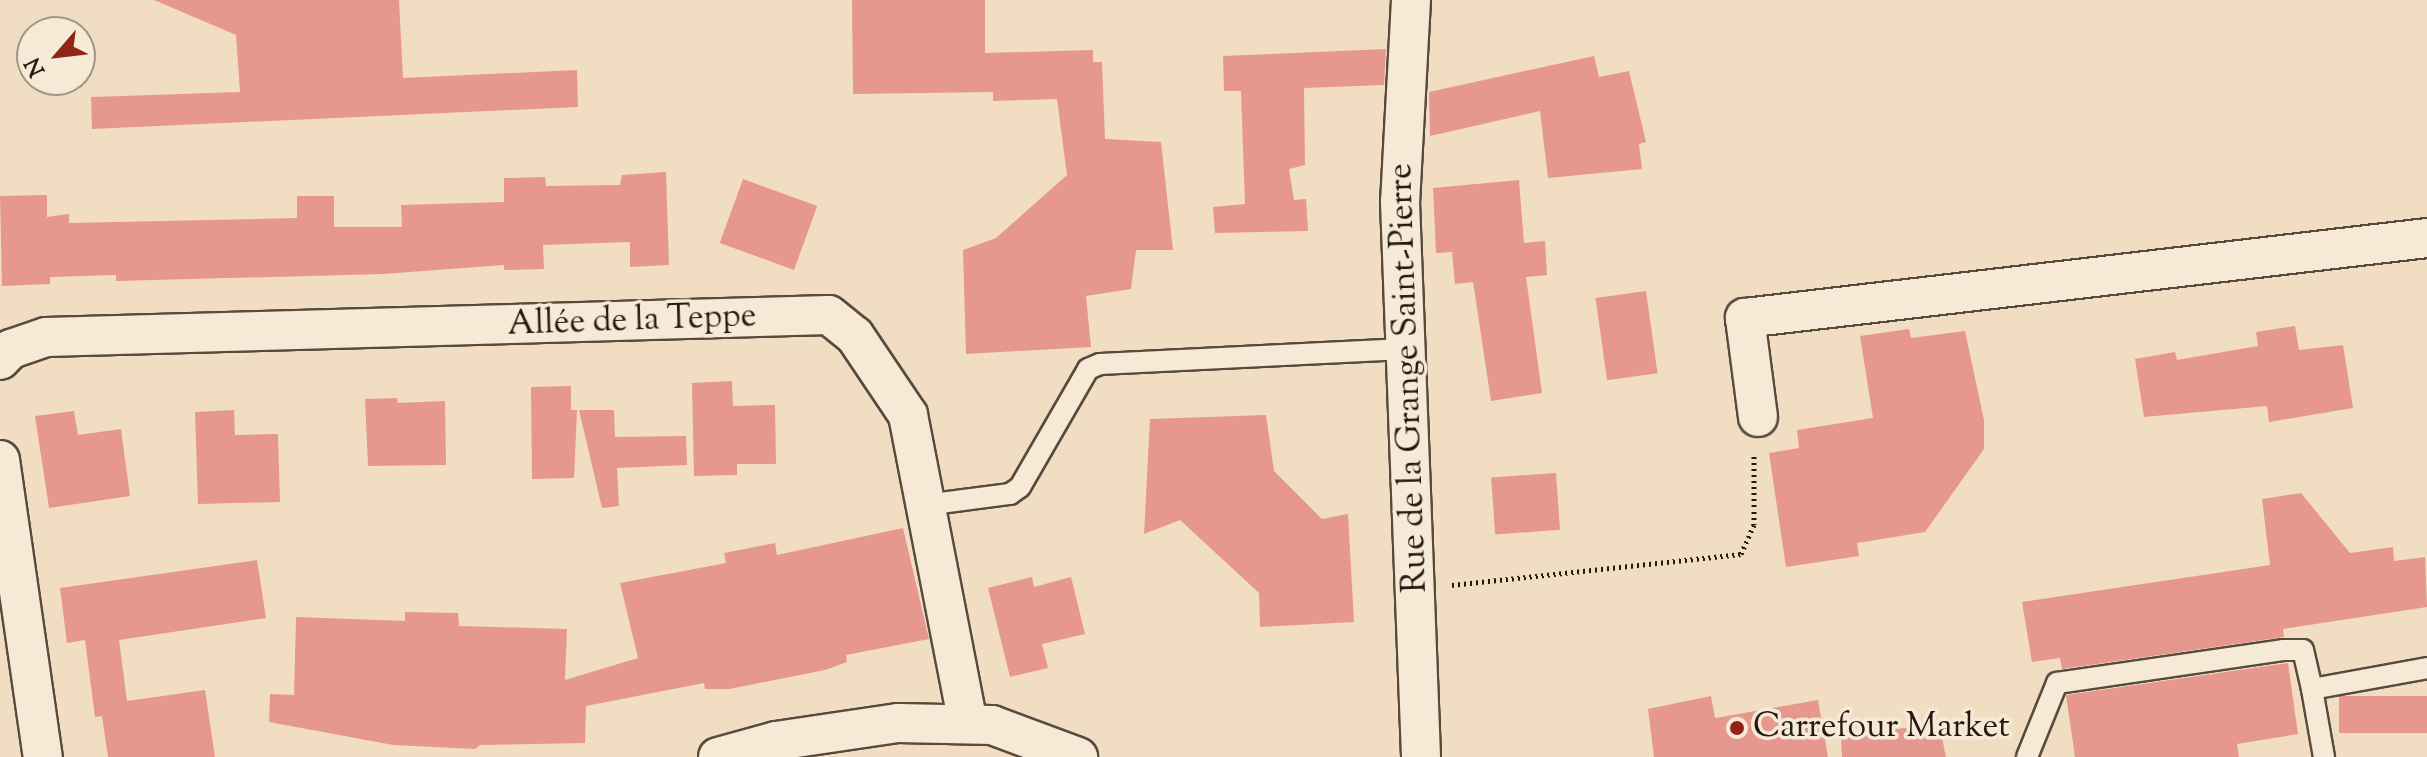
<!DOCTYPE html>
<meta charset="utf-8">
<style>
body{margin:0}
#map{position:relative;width:2427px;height:757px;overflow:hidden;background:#f1dec2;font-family:"Sorts Mill Goudy",serif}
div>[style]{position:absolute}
.building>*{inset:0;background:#e6978e;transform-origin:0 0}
.path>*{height:5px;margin-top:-2.5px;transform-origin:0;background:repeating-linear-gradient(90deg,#251911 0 2px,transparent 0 6px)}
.roads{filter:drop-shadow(2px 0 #584a3d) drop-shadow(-2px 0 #584a3d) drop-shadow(0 2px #584a3d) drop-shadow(0 -2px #584a3d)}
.service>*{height:20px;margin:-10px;padding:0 10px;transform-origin:10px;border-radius:10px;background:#f6ead7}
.minor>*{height:38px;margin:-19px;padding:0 19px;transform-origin:19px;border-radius:19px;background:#f6ead7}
.dots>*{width:22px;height:22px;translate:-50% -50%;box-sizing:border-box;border:4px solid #f6ead7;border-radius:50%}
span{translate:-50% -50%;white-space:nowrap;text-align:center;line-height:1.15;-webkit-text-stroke:7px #f6ead7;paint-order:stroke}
.street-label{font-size:34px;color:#251911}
.poi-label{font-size:34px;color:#251911}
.left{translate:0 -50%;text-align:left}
.north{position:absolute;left:16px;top:16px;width:80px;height:80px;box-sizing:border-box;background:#f6ead7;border:2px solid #a29688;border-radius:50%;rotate:242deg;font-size:22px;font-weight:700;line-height:32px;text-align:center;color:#251911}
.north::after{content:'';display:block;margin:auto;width:28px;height:36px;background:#8f2418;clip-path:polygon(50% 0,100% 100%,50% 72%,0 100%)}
</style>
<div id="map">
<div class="building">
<i style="clip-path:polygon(154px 0,399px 0,403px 78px,577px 70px,578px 107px,92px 129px,91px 97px,240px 92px,236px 35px)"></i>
<i style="clip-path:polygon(852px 0,985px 0,985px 53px,1093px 50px,1093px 62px,1102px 62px,1105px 139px,1161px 142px,1173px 250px,1136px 250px,1131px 289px,1086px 296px,1091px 347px,966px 354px,963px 250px,996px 238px,1067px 175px,1057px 99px,993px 101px,993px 92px,853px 94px)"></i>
<i style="clip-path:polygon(1386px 49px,1384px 85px,1304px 88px,1305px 165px,1289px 169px,1294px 200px,1306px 199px,1308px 231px,1215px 233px,1213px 207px,1245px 204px,1241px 91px,1224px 91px,1223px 56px)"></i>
<i style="clip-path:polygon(1594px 56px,1599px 77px,1629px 71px,1646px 142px,1639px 144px,1642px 169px,1548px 178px,1540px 111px,1430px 136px,1429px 92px)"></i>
<i style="clip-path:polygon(666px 172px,669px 265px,630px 267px,630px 242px,543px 245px,544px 269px,504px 270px,504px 265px,383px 274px,116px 281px,116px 275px,50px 277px,50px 284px,2px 286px,0 196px,47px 195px,47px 217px,69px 214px,69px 223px,297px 218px,297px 196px,334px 196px,334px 227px,402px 227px,401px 205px,504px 202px,504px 178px,545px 177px,546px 186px,620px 185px,622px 175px)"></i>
<i style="left:743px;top:179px;width:79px;height:68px;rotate:20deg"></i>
<i style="clip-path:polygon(1519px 180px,1524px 243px,1545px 241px,1547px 275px,1526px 277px,1542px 393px,1491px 401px,1473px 282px,1455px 284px,1452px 252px,1436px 253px,1433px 188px)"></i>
<i style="left:1646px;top:291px;width:83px;height:51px;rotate:82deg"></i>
<i style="clip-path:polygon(2295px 326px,2299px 350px,2343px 345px,2353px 408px,2269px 422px,2267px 406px,2144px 417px,2135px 359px,2175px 352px,2177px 360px,2258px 346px,2256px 332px)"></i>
<i style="clip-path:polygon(1909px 329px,1911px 338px,1965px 331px,1984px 420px,1984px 449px,1925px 532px,1857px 543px,1859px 556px,1786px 567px,1769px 453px,1799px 448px,1797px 430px,1873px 418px,1860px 336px)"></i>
<i style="clip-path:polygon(732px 381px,733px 406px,775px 405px,776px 464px,737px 464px,737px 475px,694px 476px,692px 383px)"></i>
<i style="clip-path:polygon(571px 386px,571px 410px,577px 410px,574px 478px,532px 479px,531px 387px)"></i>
<i style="clip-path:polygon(397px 398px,398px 403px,445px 401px,446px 465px,368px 466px,365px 399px)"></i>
<i style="clip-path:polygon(234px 410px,235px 435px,278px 434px,280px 502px,198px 504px,195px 412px)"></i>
<i style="clip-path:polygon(579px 410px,614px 410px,615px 437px,686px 436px,687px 465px,617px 468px,619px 506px,602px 508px)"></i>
<i style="clip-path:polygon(74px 411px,78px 435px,121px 429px,130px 496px,49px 508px,35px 416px)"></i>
<i style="clip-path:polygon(1266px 415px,1274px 471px,1322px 519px,1348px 514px,1354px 622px,1260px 627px,1259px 593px,1180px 520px,1144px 534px,1150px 419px)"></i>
<i style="left:1556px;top:473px;width:57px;height:65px;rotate:86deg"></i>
<i style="clip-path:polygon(2301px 493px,2350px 553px,2393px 547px,2394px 561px,2425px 557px,2427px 607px,2283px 629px,2284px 637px,2062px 669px,2060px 658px,2032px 662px,2022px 602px,2270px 565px,2262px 499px)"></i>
<i style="clip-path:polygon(903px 528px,929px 639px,846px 655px,847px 662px,825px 670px,729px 689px,705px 689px,704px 683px,586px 706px,585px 743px,480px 745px,475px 749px,393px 745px,269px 722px,270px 694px,294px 695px,296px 617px,405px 621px,405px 612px,458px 613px,459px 626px,567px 629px,565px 680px,638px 658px,620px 583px,726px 563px,724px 553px,750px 548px,775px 543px,777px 555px)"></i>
<i style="clip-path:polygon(257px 560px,266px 618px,119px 640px,127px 701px,205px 690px,215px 757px,108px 757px,102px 716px,95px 717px,85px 640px,67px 643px,60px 588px)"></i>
<i style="clip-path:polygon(1032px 577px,1034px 587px,1071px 577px,1085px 634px,1042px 644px,1048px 668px,1010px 677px,988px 588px)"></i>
<i style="clip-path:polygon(2288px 663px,2298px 734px,2237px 744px,2239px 757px,2075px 757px,2066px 695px)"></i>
<i style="clip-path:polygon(1711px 696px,1715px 718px,1818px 700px,1828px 757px,1654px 757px,1648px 709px)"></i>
<i style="left:2427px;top:696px;width:37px;height:88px;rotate:90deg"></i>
<i style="clip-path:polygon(1939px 723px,1946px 757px,1842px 757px,1841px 737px)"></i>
</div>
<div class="path">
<i style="left:1452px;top:585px;width:291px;rotate:-6.1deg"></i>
<i style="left:1741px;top:554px;width:32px;rotate:-66deg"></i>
<i style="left:1754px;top:525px;width:72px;rotate:-90deg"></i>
</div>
<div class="roads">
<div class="service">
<i style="left:925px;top:505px;width:86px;rotate:-7.4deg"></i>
<i style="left:1010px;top:494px;width:12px;rotate:-35deg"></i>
<i style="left:1020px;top:487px;width:136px;rotate:-60deg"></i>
<i style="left:1088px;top:369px;width:13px;rotate:-23deg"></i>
<i style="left:1100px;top:364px;width:305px;rotate:-2.8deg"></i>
<i style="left:2312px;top:689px;width:69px;rotate:80deg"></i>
<i style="left:2027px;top:757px;width:80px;rotate:-67.9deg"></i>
<i style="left:2057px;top:683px;width:228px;rotate:-8.3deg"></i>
<i style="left:2283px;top:650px;width:20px"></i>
<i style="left:2303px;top:650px;width:40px;rotate:77deg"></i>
<i style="left:2312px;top:689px;width:117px;rotate:-10.3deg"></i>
</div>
<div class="minor">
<i style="left:1411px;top:0;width:202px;rotate:93.1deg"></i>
<i style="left:1400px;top:202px;width:555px;rotate:87.83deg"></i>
<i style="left:0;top:360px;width:16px;rotate:-45deg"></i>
<i style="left:11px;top:349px;width:37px;rotate:-19deg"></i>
<i style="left:46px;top:337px;width:783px;rotate:-1.61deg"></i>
<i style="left:829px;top:315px;width:33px;rotate:39deg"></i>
<i style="left:855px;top:336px;width:95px;rotate:56.1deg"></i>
<i style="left:908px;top:415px;width:314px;rotate:79deg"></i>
<i style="left:1758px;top:417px;width:100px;rotate:-97.5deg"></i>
<i style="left:1745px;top:318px;width:687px;rotate:-6.69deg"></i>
<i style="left:0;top:460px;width:300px;rotate:81.8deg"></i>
<i style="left:718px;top:757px;width:60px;rotate:-15.4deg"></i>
<i style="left:776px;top:741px;width:123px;rotate:-8.4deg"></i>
<i style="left:898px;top:723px;width:94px;rotate:1.2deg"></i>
<i style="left:992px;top:725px;width:92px;rotate:20.4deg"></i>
</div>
</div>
<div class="dots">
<i style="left:1737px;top:728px;background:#8f2418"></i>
</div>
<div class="street-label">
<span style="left:632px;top:321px;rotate:-2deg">Allée de la Teppe</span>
<span style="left:1409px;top:378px;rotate:-92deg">Rue de la Grange Saint-Pierre</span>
</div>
<div class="poi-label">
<span class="left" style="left:1753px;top:728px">Carrefour Market</span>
</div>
<div class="north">N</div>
</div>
